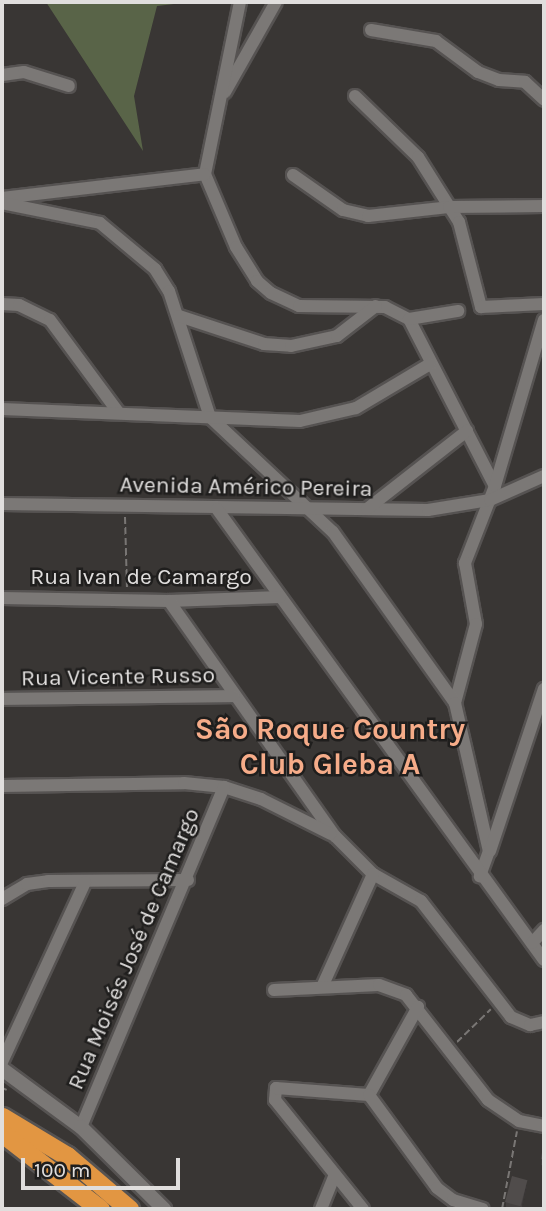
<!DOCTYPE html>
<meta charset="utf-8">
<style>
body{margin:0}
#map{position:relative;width:546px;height:1211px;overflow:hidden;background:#393634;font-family:Karla,sans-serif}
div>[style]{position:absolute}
.forest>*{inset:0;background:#596448}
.path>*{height:2px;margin-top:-1px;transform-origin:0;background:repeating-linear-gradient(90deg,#797674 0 7px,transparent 0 10.5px)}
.roads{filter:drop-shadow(2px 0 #565352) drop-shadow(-2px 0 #565352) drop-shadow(0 2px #565352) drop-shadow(0 -2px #565352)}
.minor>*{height:12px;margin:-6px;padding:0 6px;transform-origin:6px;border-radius:6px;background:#7b7876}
.tertiary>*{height:14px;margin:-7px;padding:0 7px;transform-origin:7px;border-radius:7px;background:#7b7876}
.trunk>*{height:19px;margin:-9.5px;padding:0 9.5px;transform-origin:9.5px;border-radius:9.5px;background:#e29642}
.wall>*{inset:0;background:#454140}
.shaded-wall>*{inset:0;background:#383534}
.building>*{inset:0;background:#504c4b;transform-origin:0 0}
span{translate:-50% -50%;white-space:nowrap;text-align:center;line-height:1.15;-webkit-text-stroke:5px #1f1e1d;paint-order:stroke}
.street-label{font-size:23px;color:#e0dedd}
.district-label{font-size:30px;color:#f6ac89;font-weight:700}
.frame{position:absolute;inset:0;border:4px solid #e0dedd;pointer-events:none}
.scale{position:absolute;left:21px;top:1158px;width:159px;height:32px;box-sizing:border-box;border:4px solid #e0dedd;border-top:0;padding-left:9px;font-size:21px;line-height:24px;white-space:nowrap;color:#e0dedd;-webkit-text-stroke:5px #1f1e1d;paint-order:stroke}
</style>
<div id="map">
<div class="forest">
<i style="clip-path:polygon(46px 2px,191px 2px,157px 6px,134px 96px,143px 151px)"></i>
</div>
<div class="path">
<i style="left:125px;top:517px;width:72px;rotate:88.4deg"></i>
<i style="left:457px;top:1042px;width:47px;rotate:-44.1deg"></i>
<i style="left:2px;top:1088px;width:5px;rotate:22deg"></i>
<i style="left:502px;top:1209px;width:79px;rotate:-79.1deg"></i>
</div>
<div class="roads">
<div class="minor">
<i style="left:371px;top:30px;width:66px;rotate:9.6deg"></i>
<i style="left:436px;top:41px;width:52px;rotate:36.4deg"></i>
<i style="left:478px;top:72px;width:22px;rotate:21deg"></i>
<i style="left:499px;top:80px;width:26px;rotate:4deg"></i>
<i style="left:525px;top:82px;width:26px;rotate:43deg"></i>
<i style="left:2px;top:75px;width:22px;rotate:-8deg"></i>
<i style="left:24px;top:72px;width:47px;rotate:17.3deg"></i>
<i style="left:225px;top:92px;width:103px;rotate:-60.5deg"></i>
<i style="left:355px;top:96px;width:88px;rotate:44.1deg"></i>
<i style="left:418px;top:157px;width:77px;rotate:57.8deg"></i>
<i style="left:459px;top:222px;width:88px;rotate:75.5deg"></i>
<i style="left:481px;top:307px;width:63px;rotate:-2.7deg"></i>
<i style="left:205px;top:174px;width:79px;rotate:67deg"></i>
<i style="left:236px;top:247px;width:40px;rotate:58deg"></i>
<i style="left:257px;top:281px;width:18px;rotate:41deg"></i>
<i style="left:271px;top:293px;width:31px;rotate:25deg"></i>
<i style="left:299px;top:306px;width:86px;rotate:0.7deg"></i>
<i style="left:385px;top:307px;width:27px;rotate:27deg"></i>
<i style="left:409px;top:319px;width:188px;rotate:62.8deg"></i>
<i style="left:495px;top:486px;width:83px;rotate:111.3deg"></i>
<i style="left:465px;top:563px;width:62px;rotate:79.8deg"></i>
<i style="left:476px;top:624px;width:82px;rotate:104.9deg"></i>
<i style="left:205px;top:174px;width:176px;rotate:-78.5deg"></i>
<i style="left:293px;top:175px;width:61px;rotate:35deg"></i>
<i style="left:343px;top:210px;width:26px;rotate:13deg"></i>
<i style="left:368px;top:216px;width:81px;rotate:-6.3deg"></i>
<i style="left:449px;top:207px;width:95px;rotate:-0.6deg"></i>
<i style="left:2px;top:198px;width:204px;rotate:-6.7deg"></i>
<i style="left:2px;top:203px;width:100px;rotate:11.5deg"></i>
<i style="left:100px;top:223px;width:72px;rotate:39.9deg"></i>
<i style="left:155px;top:269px;width:26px;rotate:58deg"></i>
<i style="left:169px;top:291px;width:133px;rotate:72deg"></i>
<i style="left:210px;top:417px;width:168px;rotate:43.1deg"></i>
<i style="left:333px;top:532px;width:210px;rotate:54.5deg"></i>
<i style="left:455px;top:703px;width:152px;rotate:77.1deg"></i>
<i style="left:489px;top:851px;width:27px;rotate:110deg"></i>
<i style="left:2px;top:304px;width:17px;rotate:3deg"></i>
<i style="left:19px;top:305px;width:34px;rotate:26deg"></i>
<i style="left:50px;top:320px;width:114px;rotate:53.5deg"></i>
<i style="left:179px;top:316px;width:89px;rotate:18.2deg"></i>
<i style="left:264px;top:344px;width:27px;rotate:4deg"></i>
<i style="left:291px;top:346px;width:47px;rotate:-12.3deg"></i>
<i style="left:337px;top:336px;width:49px;rotate:-37.6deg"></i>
<i style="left:409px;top:319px;width:50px;rotate:-9.3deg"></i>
<i style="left:2px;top:409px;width:298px;rotate:2.3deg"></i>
<i style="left:300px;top:421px;width:57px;rotate:-13.1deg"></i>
<i style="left:356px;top:408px;width:86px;rotate:-30.7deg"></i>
<i style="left:495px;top:486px;width:173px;rotate:-73.6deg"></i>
<i style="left:2px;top:504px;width:426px;rotate:0.8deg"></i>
<i style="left:428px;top:510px;width:63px;rotate:-9.2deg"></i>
<i style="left:490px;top:500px;width:59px;rotate:-24deg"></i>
<i style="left:217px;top:509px;width:557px;rotate:54.06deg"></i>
<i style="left:367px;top:509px;width:127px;rotate:-38deg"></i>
<i style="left:2px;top:598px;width:167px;rotate:1deg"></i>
<i style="left:169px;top:601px;width:111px;rotate:-2.1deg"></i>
<i style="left:169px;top:601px;width:288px;rotate:54.8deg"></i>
<i style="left:335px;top:836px;width:54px;rotate:45deg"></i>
<i style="left:373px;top:874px;width:55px;rotate:29.4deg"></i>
<i style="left:421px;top:901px;width:147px;rotate:52.2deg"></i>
<i style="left:511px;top:1017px;width:21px;rotate:23deg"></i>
<i style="left:530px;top:1025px;width:14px;rotate:-12deg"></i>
<i style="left:2px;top:699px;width:232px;rotate:-0.7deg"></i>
<i style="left:2px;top:786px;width:182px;rotate:-0.9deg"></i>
<i style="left:184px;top:783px;width:40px;rotate:5.7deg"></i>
<i style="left:224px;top:787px;width:39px;rotate:18deg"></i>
<i style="left:261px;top:799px;width:78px;rotate:26.6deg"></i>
<i style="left:490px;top:851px;width:171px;rotate:-71.6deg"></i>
<i style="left:2px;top:899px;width:29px;rotate:-31deg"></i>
<i style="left:27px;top:884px;width:21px;rotate:-8deg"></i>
<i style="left:48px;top:881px;width:140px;rotate:-0.4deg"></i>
<i style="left:532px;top:943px;width:18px;rotate:-47deg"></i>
<i style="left:322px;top:987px;width:124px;rotate:-65.7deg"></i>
<i style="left:274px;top:990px;width:105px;rotate:-2.7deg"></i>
<i style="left:379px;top:985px;width:29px;rotate:20deg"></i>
<i style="left:406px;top:995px;width:133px;rotate:52deg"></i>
<i style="left:488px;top:1100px;width:37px;rotate:34deg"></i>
<i style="left:519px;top:1121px;width:25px;rotate:11deg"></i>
<i style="left:2px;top:1062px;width:198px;rotate:-65.2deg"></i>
<i style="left:369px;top:1095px;width:101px;rotate:-60.9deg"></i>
<i style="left:81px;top:1127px;width:369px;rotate:-67.2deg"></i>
<i style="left:321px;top:1209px;width:35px;rotate:-68deg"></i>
<i style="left:363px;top:1209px;width:140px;rotate:-128.9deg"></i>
<i style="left:275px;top:1100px;width:12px;rotate:-85deg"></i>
<i style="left:276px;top:1088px;width:93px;rotate:4.3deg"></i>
<i style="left:369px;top:1095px;width:115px;rotate:53.8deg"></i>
<i style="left:437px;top:1188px;width:20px;rotate:37deg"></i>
<i style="left:453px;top:1200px;width:31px;rotate:17deg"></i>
</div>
<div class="tertiary">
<i style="left:2px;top:1069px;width:98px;rotate:36.3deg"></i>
<i style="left:81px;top:1127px;width:117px;rotate:44.7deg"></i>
</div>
<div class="trunk">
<i style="left:2px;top:1117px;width:76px;rotate:31deg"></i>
<i style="left:67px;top:1156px;width:82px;rotate:40.5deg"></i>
<i style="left:2px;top:1133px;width:124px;rotate:37.8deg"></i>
</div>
</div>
<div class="wall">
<i style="clip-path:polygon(544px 1138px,544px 1166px,541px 1165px)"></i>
<i style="clip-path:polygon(527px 1185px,522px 1209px,506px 1208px,506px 1202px)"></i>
</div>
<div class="shaded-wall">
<i style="clip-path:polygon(527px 1180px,527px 1185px,522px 1209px,522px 1205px)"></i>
</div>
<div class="building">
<i style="clip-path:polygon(544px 1138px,544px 1160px,541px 1159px)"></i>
<i style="left:512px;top:1176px;width:16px;height:27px;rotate:15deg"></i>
</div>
<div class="street-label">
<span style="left:246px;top:487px;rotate:1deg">Avenida Américo Pereira</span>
<span style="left:141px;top:577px">Rua Ivan de Camargo</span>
<span style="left:118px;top:677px;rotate:-1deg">Rua Vicente Russo</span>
<span style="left:134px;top:949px;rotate:-67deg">Rua Moisés José de Camargo</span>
</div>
<div class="district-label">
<span style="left:330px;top:746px">São Roque Country<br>Club Gleba A</span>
</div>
<div class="frame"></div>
<div class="scale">100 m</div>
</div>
